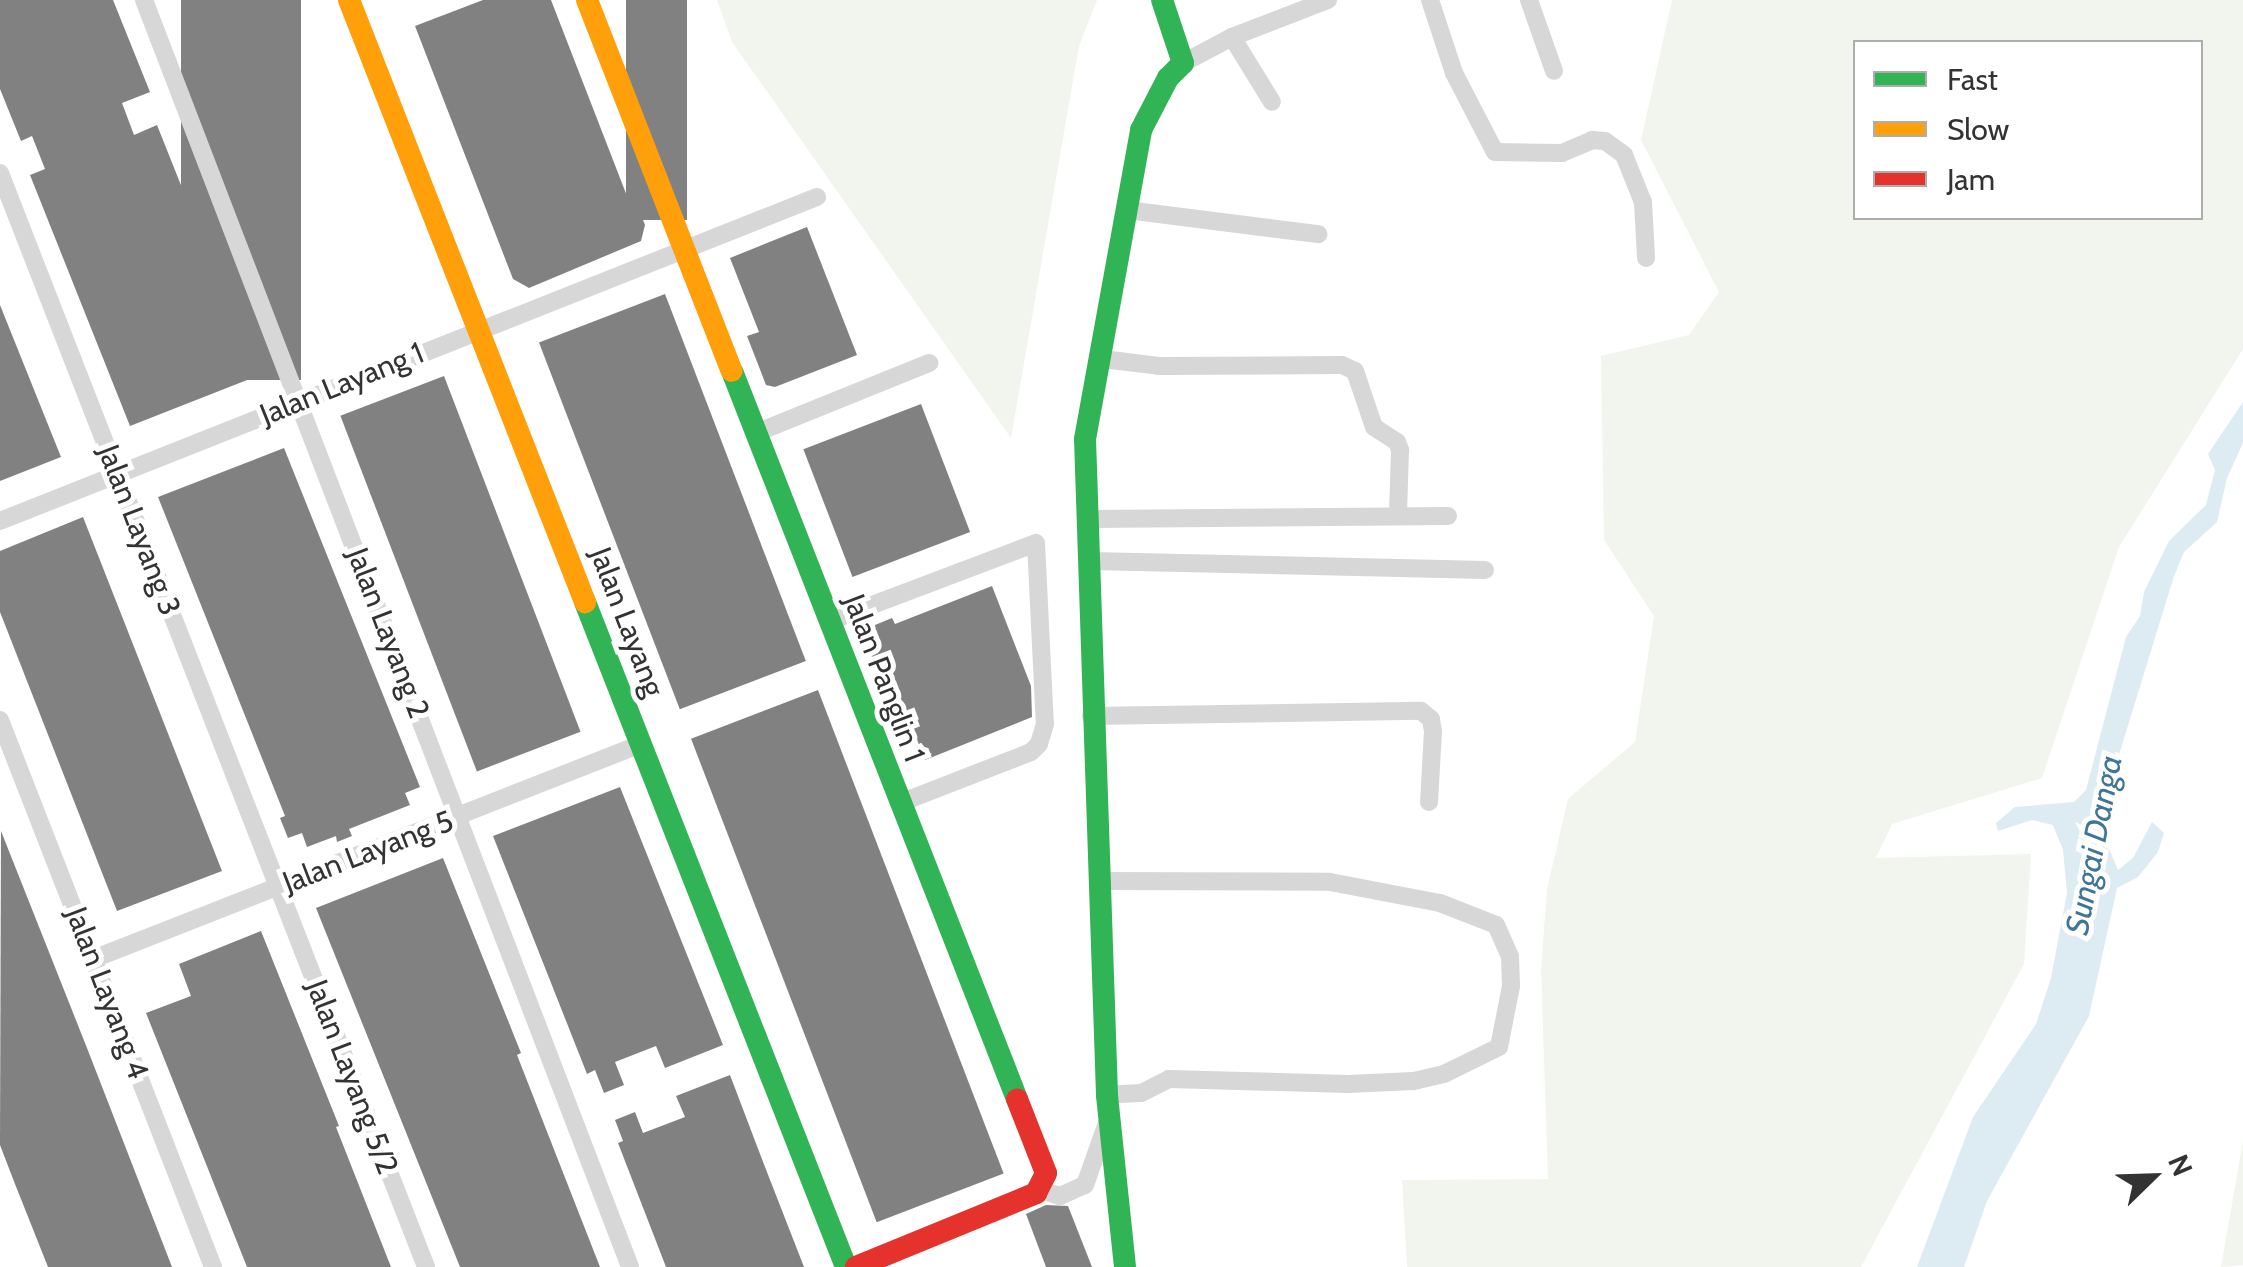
<!DOCTYPE html>
<style>
body{margin:0}
#map{position:relative;width:2243px;height:1267px;overflow:hidden;background:#fff;font-family:Cabin,sans-serif}
div>[style]{position:absolute}
.green>*{inset:0;background:#f1f5ed}
.water>*{inset:0;background:#ddebf3}
.building>*{inset:0;background:#818181;transform-origin:0 0}
.street>*{height:18px;margin:-9px;padding:0 9px;transform-origin:9px;border-radius:9px;background:#d7d7d7}
.fast>*{height:22px;margin:-11px;padding:0 11px;transform-origin:11px;border-radius:11px;background:#30b455}
.slow>*{height:22px;margin:-11px;padding:0 11px;transform-origin:11px;border-radius:11px;background:#ff9f0a}
.jam>*{height:22px;margin:-11px;padding:0 11px;transform-origin:11px;border-radius:11px;background:#e5322d}
span{translate:-50% -50%;white-space:nowrap;text-align:center;line-height:1.15;-webkit-text-stroke:10px #fff;paint-order:stroke}
.street-label{font-size:30px;color:#333}
.water-label{font-size:32px;color:#3f7597;font-style:italic}
.legend{position:absolute;left:1853px;top:40px;width:350px;height:180px;box-sizing:border-box;background:#fff;border:2px solid #adadad;margin:0;padding:12px 18px;list-style:none;font-size:30px;color:#333}
.legend li{display:flex;align-items:center;gap:20px;height:50px}
.legend b{width:50px;border:2px solid #adadad}
.north{position:absolute;left:2103px;top:1127px;width:100px;height:100px;-webkit-text-stroke:8px #fff;paint-order:stroke;rotate:67deg;font-size:28px;font-weight:700;line-height:40px;text-align:center;color:#333}
.north::after{content:'';display:block;margin:auto;width:35px;height:45px;background:#333;clip-path:polygon(50% 0,100% 100%,50% 72%,0 100%)}
</style>
<div id="map">
<div class="green">
<i style="clip-path:polygon(717px 0,1097px 0,1079px 46px,1011px 438px,732px 42px)"></i>
<i style="clip-path:polygon(evenodd,1672px 0,2243px 0,2243px 349px,2119px 547px,2042px 778px,1892px 824px,1876px 858px,2031px 854px,2024px 964px,1861px 1267px,1407px 1267px,1402px 1180px,1548px 1179px,1541px 969px,1547px 889px,1568px 799px,1635px 742px,1654px 616px,1604px 540px,1601px 356px,1689px 335px,1719px 292px,1641px 140px,1672px 0,1856px 42px,2200px 42px,2200px 218px,1856px 218px,1856px 42px)"></i>
<i style="clip-path:polygon(2243px 1141px,2243px 1265px,2221px 1267px)"></i>
</div>
<div class="water">
<i style="clip-path:polygon(2243px 402px,2243px 443px,2227px 478px,2217px 522px,2184px 552px,2174px 576px,2102px 810px,2105px 839px,2118px 870px,2133px 858px,2152px 822px,2164px 833px,2158px 852px,2138px 877px,2117px 888px,2089px 1016px,1987px 1201px,1964px 1267px,1917px 1267px,1973px 1117px,2036px 1024px,2051px 978px,2067px 893px,2063px 850px,2053px 825px,2032px 820px,1998px 831px,1996px 823px,2015px 807px,2074px 802px,2086px 790px,2126px 637px,2140px 616px,2144px 592px,2169px 541px,2206px 505px,2215px 470px,2208px 454px)"></i>
</div>
<div class="building">
<i style="clip-path:polygon(0 0,113px 0,150px 92px,122px 103px,134px 135px,157px 125px,257px 376px,130px 426px,30px 175px,45px 169px,32px 136px,21px 141px,0 89px)"></i>
<i style="left:181px;top:0;width:120px;height:380px"></i>
<i style="clip-path:polygon(483px 0,551px 0,632px 209px,638px 207px,645px 225px,641px 241px,529px 288px,513px 279px,415px 26px)"></i>
<i style="left:626px;top:0;width:61px;height:220px"></i>
<i style="clip-path:polygon(807px 227px,857px 355px,775px 387px,766px 385px,747px 336px,759px 332px,730px 258px)"></i>
<i style="left:665px;top:294px;width:393px;height:135px;rotate:69deg"></i>
<i style="clip-path:polygon(0 305px,61px 457px,0 481px)"></i>
<i style="left:444px;top:376px;width:381px;height:111px;rotate:69deg"></i>
<i style="left:921px;top:404px;width:137px;height:126px;rotate:69deg"></i>
<i style="clip-path:polygon(284px 448px,420px 787px,405px 793px,410px 805px,349px 829px,352px 836px,337px 842px,336px 836px,307px 847px,302px 833px,288px 838px,280px 818px,285px 816px,158px 497px)"></i>
<i style="clip-path:polygon(83px 517px,222px 871px,117px 911px,0 612px,0 551px)"></i>
<i style="clip-path:polygon(992px 586px,1031px 686px,1032px 717px,925px 760px,896px 686px,885px 690px,868px 647px,875px 625px,892px 618px,895px 624px)"></i>
<i style="left:818px;top:690px;width:518px;height:136px;rotate:69deg"></i>
<i style="clip-path:polygon(620px 787px,723px 1045px,665px 1068px,656px 1046px,615px 1062px,624px 1085px,604px 1093px,595px 1070px,587px 1074px,493px 836px)"></i>
<i style="clip-path:polygon(1px 831px,87px 1048px,172px 1267px,48px 1267px,15px 1184px,0 1145px)"></i>
<i style="clip-path:polygon(443px 858px,521px 1053px,517px 1055px,600px 1267px,460px 1267px,316px 908px)"></i>
<i style="clip-path:polygon(261px 931px,339px 1126px,336px 1127px,391px 1267px,247px 1267px,146px 1013px,191px 996px,179px 964px)"></i>
<i style="clip-path:polygon(730px 1075px,760px 1154px,804px 1267px,666px 1267px,618px 1143px,623px 1141px,615px 1120px,635px 1112px,643px 1133px,685px 1117px,676px 1096px)"></i>
<i style="clip-path:polygon(1046px 1205px,1068px 1206px,1092px 1267px,1046px 1267px,1026px 1214px)"></i>
</div>
<div class="street">
<i style="left:144px;top:0;width:1357px;rotate:69.01deg"></i>
<i style="left:1430px;top:0;width:77px;rotate:71.8deg"></i>
<i style="left:1454px;top:73px;width:89px;rotate:62.6deg"></i>
<i style="left:1495px;top:152px;width:67px;rotate:0.9deg"></i>
<i style="left:1562px;top:153px;width:33px;rotate:-23deg"></i>
<i style="left:1592px;top:140px;width:13px;rotate:4deg"></i>
<i style="left:1605px;top:141px;width:24px;rotate:36deg"></i>
<i style="left:1624px;top:155px;width:51px;rotate:68deg"></i>
<i style="left:1643px;top:202px;width:56px;rotate:86.9deg"></i>
<i style="left:1529px;top:0;width:75px;rotate:70.6deg"></i>
<i style="left:1232px;top:37px;width:76px;rotate:58.4deg"></i>
<i style="left:1183px;top:63px;width:55px;rotate:-28deg"></i>
<i style="left:1232px;top:37px;width:103px;rotate:-21.1deg"></i>
<i style="left:0;top:173px;width:1174px;rotate:68.72deg"></i>
<i style="left:1127px;top:210px;width:193px;rotate:7.2deg"></i>
<i style="left:1103px;top:359px;width:56px;rotate:7.1deg"></i>
<i style="left:1159px;top:366px;width:183px;rotate:-0.3deg"></i>
<i style="left:1342px;top:365px;width:14px;rotate:25deg"></i>
<i style="left:1355px;top:371px;width:59px;rotate:71.3deg"></i>
<i style="left:1374px;top:427px;width:27px;rotate:33deg"></i>
<i style="left:1397px;top:442px;width:9px;rotate:69deg"></i>
<i style="left:1400px;top:450px;width:64px;rotate:91.8deg"></i>
<i style="left:756px;top:433px;width:187px;rotate:-22deg"></i>
<i style="left:1090px;top:519px;width:358px;rotate:-0.5deg"></i>
<i style="left:0;top:521px;width:879px;rotate:-21.63deg"></i>
<i style="left:1091px;top:561px;width:394px;rotate:1.3deg"></i>
<i style="left:830px;top:621px;width:220px;rotate:-20.7deg"></i>
<i style="left:1036px;top:543px;width:181px;rotate:87.2deg"></i>
<i style="left:1045px;top:724px;width:21px;rotate:107deg"></i>
<i style="left:1039px;top:744px;width:11px;rotate:135deg"></i>
<i style="left:1031px;top:752px;width:141px;rotate:158.7deg"></i>
<i style="left:1091px;top:716px;width:330px;rotate:-0.9deg"></i>
<i style="left:1421px;top:711px;width:13px;rotate:39deg"></i>
<i style="left:1431px;top:719px;width:12px;rotate:81deg"></i>
<i style="left:1433px;top:731px;width:71px;rotate:93.2deg"></i>
<i style="left:0;top:720px;width:587px;rotate:68.72deg"></i>
<i style="left:1099px;top:881px;width:231px;rotate:0.2deg"></i>
<i style="left:1330px;top:882px;width:112px;rotate:10.8deg"></i>
<i style="left:1440px;top:903px;width:60px;rotate:21.4deg"></i>
<i style="left:1496px;top:925px;width:34px;rotate:66deg"></i>
<i style="left:1510px;top:956px;width:30px;rotate:88deg"></i>
<i style="left:1511px;top:986px;width:62px;rotate:101.1deg"></i>
<i style="left:1499px;top:1047px;width:61px;rotate:153.9deg"></i>
<i style="left:1444px;top:1074px;width:32px;rotate:167deg"></i>
<i style="left:1413px;top:1081px;width:65px;rotate:177.4deg"></i>
<i style="left:1348px;top:1084px;width:179px;rotate:-178.4deg"></i>
<i style="left:1169px;top:1079px;width:31px;rotate:153deg"></i>
<i style="left:1141px;top:1093px;width:34px;rotate:177deg"></i>
<i style="left:93px;top:959px;width:589px;rotate:-21.42deg"></i>
<i style="left:1041px;top:1190px;width:20px;rotate:18deg"></i>
<i style="left:1060px;top:1196px;width:27px;rotate:-24deg"></i>
<i style="left:1085px;top:1185px;width:66px;rotate:-70.5deg"></i>
</div>
<div class="fast">
<i style="left:732px;top:371px;width:782px;rotate:68.62deg"></i>
<i style="left:585px;top:602px;width:714px;rotate:68.57deg"></i>
<i style="left:1125px;top:1267px;width:173px;rotate:-96deg"></i>
<i style="left:1107px;top:1095px;width:656px;rotate:-91.92deg"></i>
<i style="left:1085px;top:439px;width:314px;rotate:-79.7deg"></i>
<i style="left:1141px;top:130px;width:59px;rotate:-62.6deg"></i>
<i style="left:1168px;top:78px;width:21px;rotate:-45deg"></i>
<i style="left:1183px;top:63px;width:66px;rotate:-108.4deg"></i>
</div>
<div class="slow">
<i style="left:349px;top:0;width:647px;rotate:68.59deg"></i>
<i style="left:587px;top:0;width:398px;rotate:68.7deg"></i>
</div>
<div class="jam">
<i style="left:856px;top:1267px;width:195px;rotate:-22.3deg"></i>
<i style="left:1036px;top:1193px;width:22px;rotate:-63deg"></i>
<i style="left:1046px;top:1173px;width:79px;rotate:-111.4deg"></i>
</div>
<div class="street-label">
<span style="left:342px;top:384px;rotate:-22deg">Jalan Layang 1</span>
<span style="left:139px;top:530px;rotate:69deg">Jalan Layang 3</span>
<span style="left:627px;top:622px;rotate:69deg">Jalan Layang</span>
<span style="left:388px;top:633px;rotate:69deg">Jalan Layang 2</span>
<span style="left:884px;top:678px;rotate:69deg">Jalan Panglin 1</span>
<span style="left:368px;top:852px;rotate:-21deg">Jalan Layang 5</span>
<span style="left:107px;top:993px;rotate:69deg">Jalan Layang 4</span>
<span style="left:352px;top:1077px;rotate:69deg">Jalan Layang 5/2</span>
</div>
<div class="water-label">
<span style="left:2094px;top:845px;rotate:-79deg">Sungai Danga</span>
</div>
<ul class="legend">
<li><b style="height:12px;background:#30b455"></b>Fast</li>
<li><b style="height:12px;background:#ff9f0a"></b>Slow</li>
<li><b style="height:12px;background:#e5322d"></b>Jam</li>
</ul>
<div class="north">N</div>
</div>
